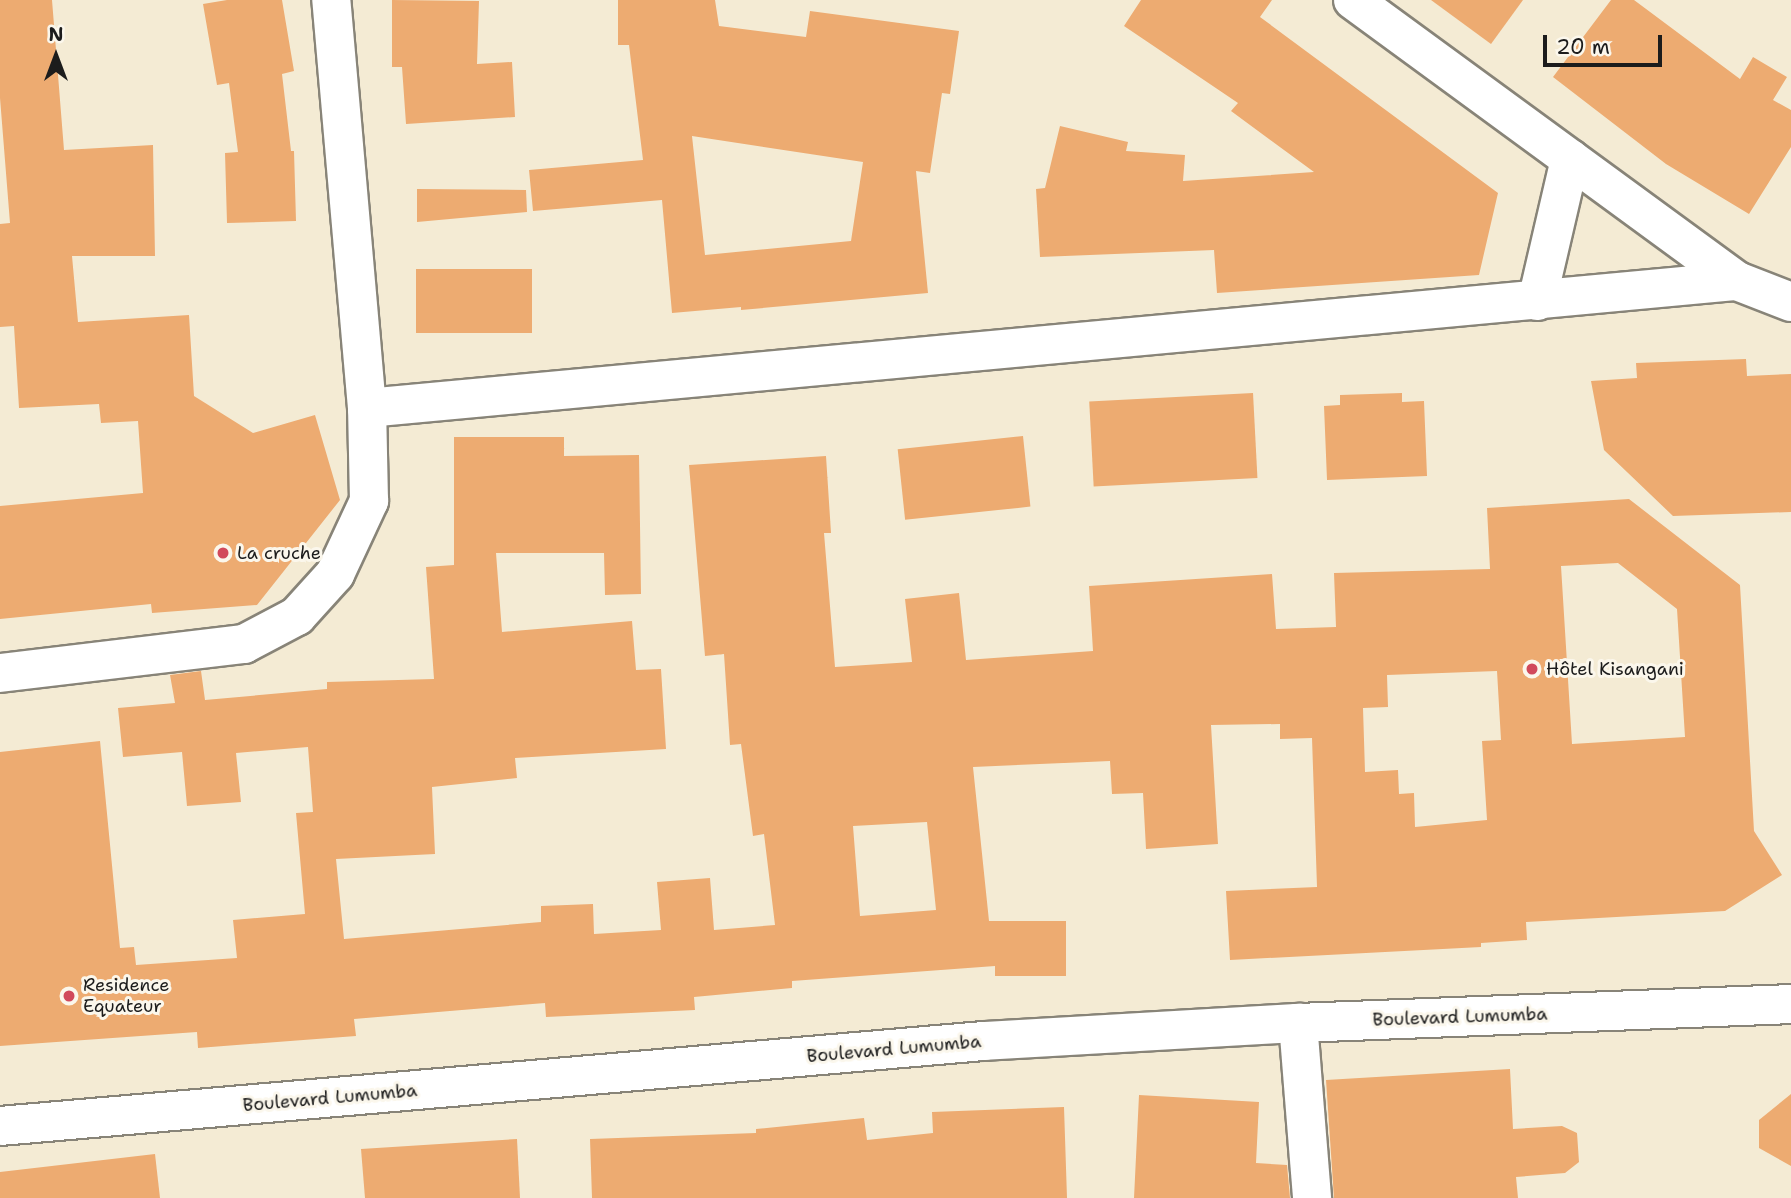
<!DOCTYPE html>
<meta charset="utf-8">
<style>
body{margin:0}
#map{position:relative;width:1791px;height:1198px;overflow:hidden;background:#f4ebd4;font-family:"Shantell Sans",sans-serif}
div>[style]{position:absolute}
.building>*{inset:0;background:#edab71;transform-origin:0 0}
.roads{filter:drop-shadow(2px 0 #888478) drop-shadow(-2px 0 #888478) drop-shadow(0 2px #888478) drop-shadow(0 -2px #888478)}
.street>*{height:38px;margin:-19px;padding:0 19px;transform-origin:19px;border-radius:19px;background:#fff}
.secondary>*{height:38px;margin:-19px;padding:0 19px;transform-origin:19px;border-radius:19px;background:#fff}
.dots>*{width:19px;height:19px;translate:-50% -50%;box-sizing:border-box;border:4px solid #fbf7ec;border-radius:50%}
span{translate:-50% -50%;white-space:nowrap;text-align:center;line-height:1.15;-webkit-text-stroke:6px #fbf7ec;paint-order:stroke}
.poi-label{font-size:18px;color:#1c1c1c}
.left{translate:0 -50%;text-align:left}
.street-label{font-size:18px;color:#1c1c1c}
.north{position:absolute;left:21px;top:21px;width:70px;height:70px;-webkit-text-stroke:5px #fbf7ec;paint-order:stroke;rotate:0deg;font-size:19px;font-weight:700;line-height:28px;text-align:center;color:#1c1c1c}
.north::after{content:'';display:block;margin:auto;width:24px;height:32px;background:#1c1c1c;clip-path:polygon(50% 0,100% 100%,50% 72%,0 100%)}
.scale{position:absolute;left:1543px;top:35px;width:119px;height:32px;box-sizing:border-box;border:4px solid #1c1c1c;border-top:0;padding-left:9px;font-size:21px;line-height:24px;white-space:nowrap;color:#1c1c1c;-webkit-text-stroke:5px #fbf7ec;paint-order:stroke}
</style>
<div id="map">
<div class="building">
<i style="clip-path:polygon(0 0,52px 0,64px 150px,153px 145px,155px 256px,72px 256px,78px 322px,189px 315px,194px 396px,253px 433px,315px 415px,340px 500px,257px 605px,152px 613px,151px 604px,0 619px,0 506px,143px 493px,138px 421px,101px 423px,99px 404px,19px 408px,14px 326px,0 327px,0 224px,10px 223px,0 98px)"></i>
<i style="clip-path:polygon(227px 0,282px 0,294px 71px,282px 74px,291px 151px,294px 151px,296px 221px,227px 223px,225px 153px,238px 152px,229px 83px,217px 85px,203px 4px)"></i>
<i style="clip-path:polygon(392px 0,479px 1px,477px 64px,512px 62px,515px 117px,406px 124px,402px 67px,392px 67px)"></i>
<i style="clip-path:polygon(evenodd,618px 0,715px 0,719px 26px,806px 37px,810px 11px,959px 31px,950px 94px,942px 93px,930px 173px,916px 171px,928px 293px,741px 310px,741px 307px,672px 313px,662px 200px,533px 211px,529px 170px,643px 160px,629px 45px,618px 45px,618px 0,692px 136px,863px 162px,851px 241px,705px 255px,692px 136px)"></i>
<i style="clip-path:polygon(1141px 0,1272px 0,1260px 17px,1498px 193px,1479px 275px,1217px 293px,1214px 250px,1040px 257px,1036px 189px,1045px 188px,1060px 126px,1128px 142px,1126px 151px,1185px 155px,1183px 181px,1314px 172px,1231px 111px,1238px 103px,1124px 26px)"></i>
<i style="clip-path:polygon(1431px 0,1523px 0,1491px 44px)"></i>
<i style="clip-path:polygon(1611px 0,1634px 0,1740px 79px,1753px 57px,1787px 77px,1773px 100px,1791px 110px,1791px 147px,1749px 214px,1666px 164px,1553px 77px)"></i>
<i style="clip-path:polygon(417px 189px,526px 190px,527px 212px,417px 222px)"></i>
<i style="left:416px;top:269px;width:116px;height:64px"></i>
<i style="clip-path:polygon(1746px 359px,1747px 376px,1791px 374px,1791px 512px,1673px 516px,1604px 450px,1591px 381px,1637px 378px,1636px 363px)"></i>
<i style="left:1253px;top:393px;width:85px;height:164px;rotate:87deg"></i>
<i style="clip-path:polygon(1402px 393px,1402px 402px,1424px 401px,1427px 476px,1327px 480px,1324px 406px,1340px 405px,1340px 395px)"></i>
<i style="left:1023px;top:436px;width:71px;height:126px;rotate:84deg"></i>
<i style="clip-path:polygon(evenodd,454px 437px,564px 437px,564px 456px,639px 455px,641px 594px,605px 595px,604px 553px,496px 553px,502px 632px,632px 621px,636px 670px,661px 669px,666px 749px,515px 758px,517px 778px,432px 787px,435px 854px,336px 859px,344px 939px,541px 922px,541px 906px,593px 904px,594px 934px,661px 930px,657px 882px,710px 878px,714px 930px,775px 925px,764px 834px,753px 836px,741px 744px,730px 745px,724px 654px,705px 656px,689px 465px,826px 456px,831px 533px,824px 533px,835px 667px,912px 662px,905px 599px,959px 593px,966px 660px,1093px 651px,1089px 586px,1272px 574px,1276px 629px,1336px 627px,1334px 573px,1490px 569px,1487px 508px,1629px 499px,1740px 585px,1754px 831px,1782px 875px,1725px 911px,1526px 922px,1527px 940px,1481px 943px,1481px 947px,1230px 960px,1226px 891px,1317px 887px,1312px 738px,1280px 739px,1280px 724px,1211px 725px,1218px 844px,1146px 849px,1143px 793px,1112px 794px,1110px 761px,973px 767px,989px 921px,1066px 921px,1066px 976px,995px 976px,995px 966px,792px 981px,792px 988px,694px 997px,695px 1010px,546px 1017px,545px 1003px,354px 1019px,356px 1036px,198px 1048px,197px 1032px,0 1046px,0 752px,100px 741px,120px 948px,134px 947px,136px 965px,237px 958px,233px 920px,305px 914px,296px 813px,313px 812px,308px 747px,236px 753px,241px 802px,187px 806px,182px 752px,123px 757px,118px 708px,175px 703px,170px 675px,201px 671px,205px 700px,327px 689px,327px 682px,434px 679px,426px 567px,454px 565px,454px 437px,1618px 563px,1677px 609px,1685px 737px,1572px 744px,1561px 566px,1618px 563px,454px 437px,1497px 671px,1501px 740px,1482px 741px,1487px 820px,1415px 827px,1414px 793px,1399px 794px,1398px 770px,1365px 772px,1363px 708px,1388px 707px,1387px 675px,1497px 671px,454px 437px,927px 822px,936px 910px,860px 916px,853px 826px,927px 822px)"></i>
<i style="clip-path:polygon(1510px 1069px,1513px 1129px,1562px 1126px,1577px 1133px,1579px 1162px,1565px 1173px,1516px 1177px,1518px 1198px,1334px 1198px,1326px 1080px)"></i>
<i style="clip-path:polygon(1791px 1094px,1791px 1166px,1759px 1148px,1759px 1120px)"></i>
<i style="clip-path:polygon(1139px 1095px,1259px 1102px,1256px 1163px,1287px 1165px,1290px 1198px,1134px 1198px)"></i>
<i style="clip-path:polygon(1064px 1107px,1067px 1198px,592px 1198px,590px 1139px,756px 1133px,756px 1129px,864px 1118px,867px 1140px,933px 1133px,932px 1112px)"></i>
<i style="clip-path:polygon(517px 1139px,520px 1198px,365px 1198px,361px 1149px)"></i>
<i style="clip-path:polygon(155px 1154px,160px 1198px,0 1198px,0 1172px)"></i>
</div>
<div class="roads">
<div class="street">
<i style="left:1353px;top:0;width:476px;rotate:36.2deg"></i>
<i style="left:1737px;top:281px;width:58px;rotate:21.3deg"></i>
<i style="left:1537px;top:301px;width:146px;rotate:-76.9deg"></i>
<i style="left:367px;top:408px;width:1376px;rotate:-5.3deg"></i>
<i style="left:0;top:673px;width:246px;rotate:-6.8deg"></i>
<i style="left:244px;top:644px;width:60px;rotate:-27.8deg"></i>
<i style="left:297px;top:616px;width:57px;rotate:-47.9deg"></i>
<i style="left:335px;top:574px;width:81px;rotate:-65deg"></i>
<i style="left:369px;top:501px;width:93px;rotate:-91.2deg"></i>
<i style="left:367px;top:408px;width:410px;rotate:-95deg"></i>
<i style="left:1298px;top:1023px;width:176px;rotate:85.4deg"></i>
</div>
<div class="secondary">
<i style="left:0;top:1126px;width:987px;rotate:-4.94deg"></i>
<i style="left:983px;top:1041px;width:316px;rotate:-3.3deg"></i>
<i style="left:1298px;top:1023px;width:493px;rotate:-2.2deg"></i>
</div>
</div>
<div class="dots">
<i style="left:223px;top:553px;background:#d1495b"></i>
<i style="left:1532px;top:669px;background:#d1495b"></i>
<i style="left:69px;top:996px;background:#d1495b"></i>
</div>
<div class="poi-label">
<span class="left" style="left:237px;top:553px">La cruche</span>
<span class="left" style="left:1546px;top:669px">Hôtel Kisangani</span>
<span class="left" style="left:83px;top:996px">Residence<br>Equateur</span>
</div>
<div class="street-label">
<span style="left:1460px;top:1017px;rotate:-2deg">Boulevard Lumumba</span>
<span style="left:894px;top:1049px;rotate:-5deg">Boulevard Lumumba</span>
<span style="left:330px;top:1098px;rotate:-5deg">Boulevard Lumumba</span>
</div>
<div class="north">N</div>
<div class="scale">20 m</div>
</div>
